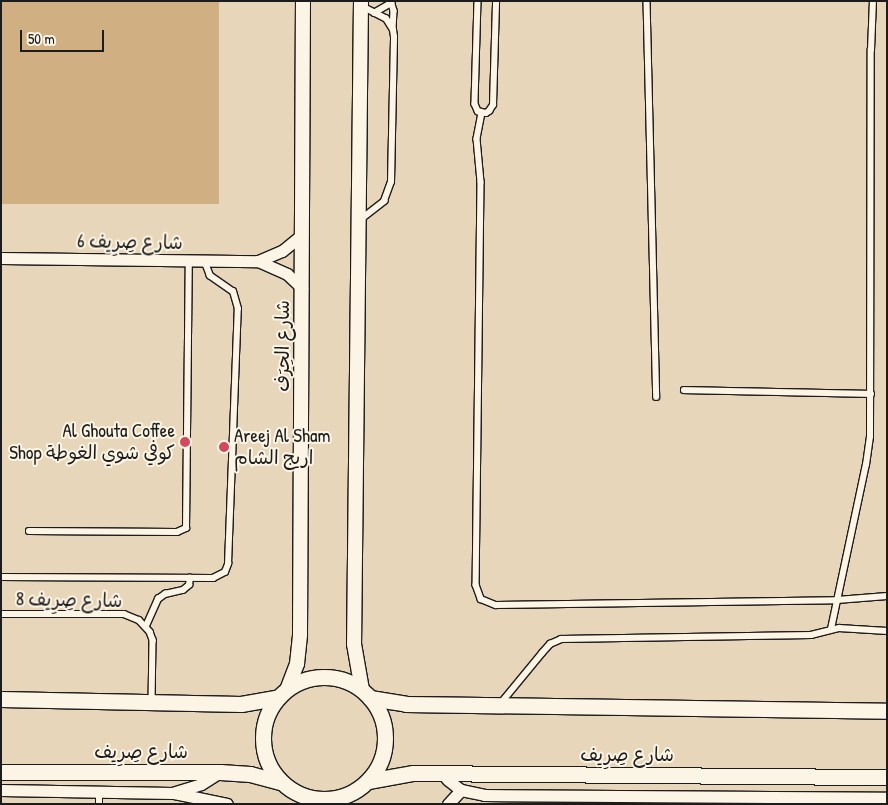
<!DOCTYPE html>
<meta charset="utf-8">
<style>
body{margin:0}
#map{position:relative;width:888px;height:805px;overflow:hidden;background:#f3e7d1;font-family:"Patrick Hand","Playpen Sans Arabic",sans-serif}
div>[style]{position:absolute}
.built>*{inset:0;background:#e8d6ba;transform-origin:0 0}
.building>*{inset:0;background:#d0af83;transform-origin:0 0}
.roads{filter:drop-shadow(1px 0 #1c1c1c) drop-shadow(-1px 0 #1c1c1c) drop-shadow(0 1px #1c1c1c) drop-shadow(0 -1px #1c1c1c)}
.service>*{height:5.5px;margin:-2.75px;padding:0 2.75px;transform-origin:2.75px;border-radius:2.75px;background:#fcf5e5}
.minor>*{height:11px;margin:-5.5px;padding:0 5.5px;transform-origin:5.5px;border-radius:5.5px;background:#fcf5e5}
.tertiary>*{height:14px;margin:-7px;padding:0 7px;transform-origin:7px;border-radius:7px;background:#fcf5e5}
.secondary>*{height:15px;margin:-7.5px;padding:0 7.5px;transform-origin:7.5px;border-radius:7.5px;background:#fcf5e5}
.secondary>.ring{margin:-7.5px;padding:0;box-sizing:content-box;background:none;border:15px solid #fcf5e5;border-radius:50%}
.dots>*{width:14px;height:14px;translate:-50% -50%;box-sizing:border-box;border:2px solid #fcf5e5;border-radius:50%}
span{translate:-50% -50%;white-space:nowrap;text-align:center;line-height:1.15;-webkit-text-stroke:4px #fcf5e5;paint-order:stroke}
.street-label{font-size:19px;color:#1c1c1c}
.poi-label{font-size:19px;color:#1c1c1c}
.right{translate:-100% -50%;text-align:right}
.left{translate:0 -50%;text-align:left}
.frame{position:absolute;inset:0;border:2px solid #1c1c1c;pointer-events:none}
.scale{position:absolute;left:20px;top:30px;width:84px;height:22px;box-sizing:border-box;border:2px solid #1c1c1c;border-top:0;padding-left:6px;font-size:15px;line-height:18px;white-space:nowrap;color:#1c1c1c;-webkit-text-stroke:4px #fcf5e5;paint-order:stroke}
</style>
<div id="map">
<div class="built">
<i style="left:1px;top:1px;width:886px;height:803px"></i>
</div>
<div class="building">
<i style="left:1px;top:1px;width:218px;height:203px"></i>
</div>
<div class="roads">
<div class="service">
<i style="left:391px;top:1px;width:10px;rotate:73deg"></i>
<i style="left:394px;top:11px;width:17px;rotate:93deg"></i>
<i style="left:478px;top:1px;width:103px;rotate:91.7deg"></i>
<i style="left:475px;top:104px;width:8px;rotate:67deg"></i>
<i style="left:478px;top:111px;width:8px;rotate:14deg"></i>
<i style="left:486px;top:113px;width:4px;rotate:-34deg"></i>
<i style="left:489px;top:111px;width:7px;rotate:-56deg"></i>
<i style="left:493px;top:105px;width:104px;rotate:-88.3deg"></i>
<i style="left:647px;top:1px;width:396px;rotate:88.6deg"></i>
<i style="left:374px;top:13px;width:20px;rotate:-30deg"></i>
<i style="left:482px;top:113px;width:26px;rotate:101deg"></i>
<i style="left:477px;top:139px;width:43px;rotate:84.7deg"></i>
<i style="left:481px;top:182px;width:403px;rotate:90.7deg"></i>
<i style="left:476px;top:585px;width:15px;rotate:70deg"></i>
<i style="left:481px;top:599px;width:16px;rotate:22deg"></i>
<i style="left:496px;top:605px;width:341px;rotate:-0.8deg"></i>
<i style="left:837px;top:600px;width:50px;rotate:-4.6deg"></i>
<i style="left:360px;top:220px;width:31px;rotate:-38deg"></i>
<i style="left:384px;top:201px;width:20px;rotate:-70deg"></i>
<i style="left:391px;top:182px;width:145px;rotate:-88.8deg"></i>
<i style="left:394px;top:37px;width:7px;rotate:-98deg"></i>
<i style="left:393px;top:30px;width:13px;rotate:-122deg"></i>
<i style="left:386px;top:19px;width:27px;rotate:-153deg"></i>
<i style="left:684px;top:390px;width:187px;rotate:1.2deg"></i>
<i style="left:29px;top:531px;width:148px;rotate:0.4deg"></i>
<i style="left:177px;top:532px;width:10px;rotate:-24deg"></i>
<i style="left:186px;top:528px;width:268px;rotate:-89.4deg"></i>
<i style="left:1px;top:577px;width:212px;rotate:0.3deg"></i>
<i style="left:213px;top:578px;width:13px;rotate:-27deg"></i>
<i style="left:225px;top:572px;width:9px;rotate:-69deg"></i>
<i style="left:228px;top:564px;width:255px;rotate:-87.8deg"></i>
<i style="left:238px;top:309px;width:18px;rotate:-106deg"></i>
<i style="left:233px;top:292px;width:28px;rotate:-145deg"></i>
<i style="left:210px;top:276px;width:17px;rotate:-111deg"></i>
<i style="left:1px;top:614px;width:123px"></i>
<i style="left:124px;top:614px;width:16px;rotate:22deg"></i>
<i style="left:139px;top:620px;width:16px;rotate:47deg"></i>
<i style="left:150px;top:632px;width:9px;rotate:69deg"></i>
<i style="left:153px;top:640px;width:62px;rotate:90.9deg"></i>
<i style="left:146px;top:626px;width:30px;rotate:-66deg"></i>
<i style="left:158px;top:599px;width:9px;rotate:-36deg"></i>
<i style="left:165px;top:594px;width:18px;rotate:-13deg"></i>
<i style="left:183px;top:590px;width:8px;rotate:-40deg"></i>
<i style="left:189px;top:585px;width:7px;rotate:-82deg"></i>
<i style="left:831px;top:629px;width:168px;rotate:-78deg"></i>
<i style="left:866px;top:465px;width:28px;rotate:-82deg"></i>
<i style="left:870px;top:437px;width:387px;rotate:-89.9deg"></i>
<i style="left:871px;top:50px;width:49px;rotate:-87.7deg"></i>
<i style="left:501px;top:703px;width:65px;rotate:-50.6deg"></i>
<i style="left:542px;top:653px;width:12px;rotate:-48deg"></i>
<i style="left:550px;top:644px;width:12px;rotate:-24deg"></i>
<i style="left:561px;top:639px;width:250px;rotate:-0.9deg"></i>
<i style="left:811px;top:635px;width:29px;rotate:-14deg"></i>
<i style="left:839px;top:628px;width:48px;rotate:3.6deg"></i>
<i style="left:99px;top:804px;width:13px;rotate:-90deg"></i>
</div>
<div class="minor">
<i style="left:1px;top:258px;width:257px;rotate:0.7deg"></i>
<i style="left:258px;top:261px;width:26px;rotate:-23deg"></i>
<i style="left:282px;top:251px;width:26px;rotate:-39deg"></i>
<i style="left:258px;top:261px;width:32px;rotate:24deg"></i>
<i style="left:287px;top:274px;width:21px;rotate:43deg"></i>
<i style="left:442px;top:773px;width:9px;rotate:49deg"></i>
<i style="left:448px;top:780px;width:16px;rotate:38deg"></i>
<i style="left:461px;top:790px;width:24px;rotate:12deg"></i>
<i style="left:484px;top:795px;width:403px;rotate:0.4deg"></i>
<i style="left:1px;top:790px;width:171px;rotate:1deg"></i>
<i style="left:172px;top:793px;width:30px;rotate:-17deg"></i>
<i style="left:201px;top:784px;width:22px;rotate:-32deg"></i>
<i style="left:174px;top:793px;width:54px;rotate:11.7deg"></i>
<i style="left:448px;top:804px;width:19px;rotate:-47deg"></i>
</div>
<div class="tertiary">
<i style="left:361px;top:1px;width:643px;rotate:90.62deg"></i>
<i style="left:354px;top:644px;width:47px;rotate:80.1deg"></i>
<i style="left:287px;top:690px;width:28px;rotate:-69deg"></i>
<i style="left:297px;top:664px;width:30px;rotate:-84deg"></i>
<i style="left:300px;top:634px;width:633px;rotate:-89.73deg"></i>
</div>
<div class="secondary">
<i class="ring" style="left:263px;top:677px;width:107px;height:107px"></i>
<i style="left:370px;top:698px;width:36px;rotate:9deg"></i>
<i style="left:406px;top:704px;width:481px;rotate:0.8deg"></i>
<i style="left:1px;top:699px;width:240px;rotate:1.2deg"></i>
<i style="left:241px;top:704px;width:36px;rotate:-10deg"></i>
<i style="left:1px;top:772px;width:219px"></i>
<i style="left:220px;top:772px;width:30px;rotate:4deg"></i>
<i style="left:250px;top:774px;width:31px;rotate:15deg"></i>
<i style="left:368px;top:781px;width:46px;rotate:-10.1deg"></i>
<i style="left:413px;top:773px;width:474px;rotate:0.5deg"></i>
</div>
</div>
<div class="dots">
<i style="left:185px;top:442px;background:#d1495b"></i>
<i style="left:224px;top:447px;background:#d1495b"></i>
</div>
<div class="street-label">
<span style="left:130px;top:242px;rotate:1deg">شارع صِرِيف 6</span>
<span style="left:283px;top:346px;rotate:-90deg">شارع الحِرَف</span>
<span style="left:69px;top:600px;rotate:1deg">شارع صِرِيف 8</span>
<span style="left:141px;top:752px">شارع صِرِيف</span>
<span style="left:627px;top:755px">شارع صِرِيف</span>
</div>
<div class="poi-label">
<span class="right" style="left:175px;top:442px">Al Ghouta Coffee<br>Shop كوفي شوي الغوطة</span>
<span class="left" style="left:234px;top:447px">Areej Al Sham<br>اريج الشام</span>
</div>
<div class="frame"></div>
<div class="scale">50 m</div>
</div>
